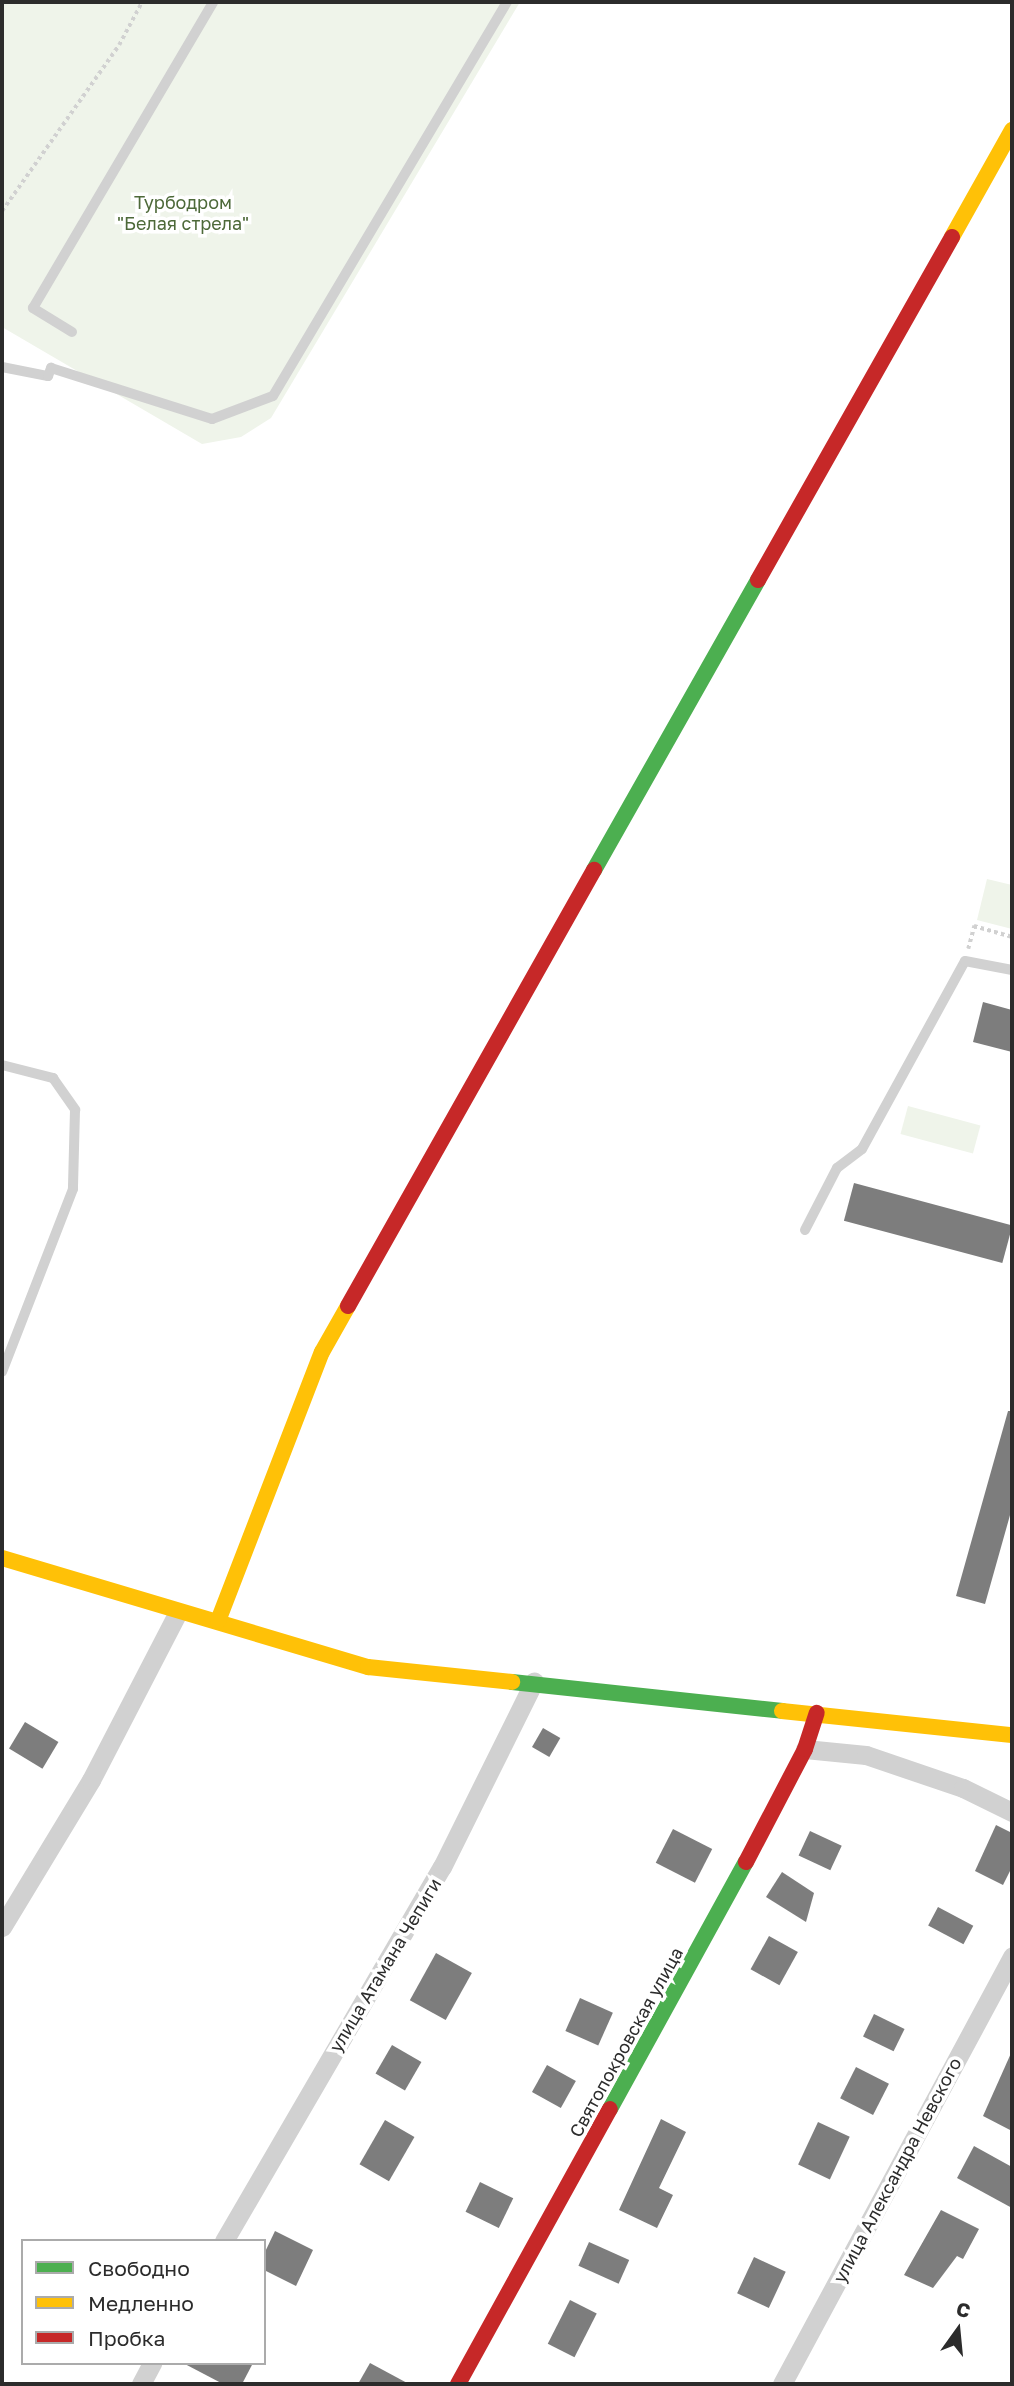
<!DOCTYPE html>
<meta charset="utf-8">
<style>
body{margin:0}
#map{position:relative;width:1014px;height:2386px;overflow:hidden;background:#fff;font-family:"Golos Text",sans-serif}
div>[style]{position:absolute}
.green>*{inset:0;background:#eff4ea;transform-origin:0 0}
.building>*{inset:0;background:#7d7d7d;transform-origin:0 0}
.path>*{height:3.5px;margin-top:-1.75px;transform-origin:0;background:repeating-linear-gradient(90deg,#d1d1d1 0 3.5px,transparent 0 7px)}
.lane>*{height:10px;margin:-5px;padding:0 5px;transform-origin:5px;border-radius:5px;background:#d1d1d1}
.street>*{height:19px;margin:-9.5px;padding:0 9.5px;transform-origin:9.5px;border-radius:9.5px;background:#d1d1d1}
.fast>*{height:16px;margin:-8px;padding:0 8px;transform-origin:8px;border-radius:8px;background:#4caf50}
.slow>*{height:16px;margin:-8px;padding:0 8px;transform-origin:8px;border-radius:8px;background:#ffc107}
.jam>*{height:16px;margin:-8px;padding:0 8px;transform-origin:8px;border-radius:8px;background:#c62828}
span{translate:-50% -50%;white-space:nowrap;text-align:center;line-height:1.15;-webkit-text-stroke:7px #fff;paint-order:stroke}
.park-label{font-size:18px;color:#4d6939}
.street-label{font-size:18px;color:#2c2c2c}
.frame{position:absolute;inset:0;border:4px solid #2c2c2c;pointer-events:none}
.legend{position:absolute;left:21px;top:2239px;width:245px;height:126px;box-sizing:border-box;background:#fff;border:2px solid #ababab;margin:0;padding:9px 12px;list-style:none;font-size:21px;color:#2c2c2c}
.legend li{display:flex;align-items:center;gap:14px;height:35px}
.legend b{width:35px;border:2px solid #ababab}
.north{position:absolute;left:923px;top:2295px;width:70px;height:70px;-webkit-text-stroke:5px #fff;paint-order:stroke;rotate:15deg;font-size:19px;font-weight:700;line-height:28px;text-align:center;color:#2c2c2c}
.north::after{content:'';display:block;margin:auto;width:24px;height:32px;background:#2c2c2c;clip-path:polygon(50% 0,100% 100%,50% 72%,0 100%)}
</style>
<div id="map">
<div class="green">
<i style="clip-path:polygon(2px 2px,520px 2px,271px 418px,241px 437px,202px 444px,2px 327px)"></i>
<i style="clip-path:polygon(987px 879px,1012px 885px,1012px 929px,977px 920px)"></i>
<i style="left:908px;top:1106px;width:75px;height:29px;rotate:15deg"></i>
</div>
<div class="building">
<i style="clip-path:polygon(983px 1002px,1012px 1010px,1012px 1052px,973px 1042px)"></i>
<i style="left:854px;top:1183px;width:164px;height:39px;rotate:15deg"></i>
<i style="clip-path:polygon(1008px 1411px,1012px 1411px,1012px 1508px,985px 1604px,956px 1596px)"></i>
<i style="left:25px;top:1722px;width:39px;height:31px;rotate:31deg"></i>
<i style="left:543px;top:1728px;width:20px;height:22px;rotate:30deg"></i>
<i style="clip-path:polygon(996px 1825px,1012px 1833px,1012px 1867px,1003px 1885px,975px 1871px)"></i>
<i style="left:673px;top:1829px;width:44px;height:38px;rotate:27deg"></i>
<i style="left:810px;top:1831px;width:35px;height:27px;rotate:25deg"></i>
<i style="clip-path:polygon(782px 1872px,814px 1893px,806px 1922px,766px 1897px)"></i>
<i style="left:938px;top:1907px;width:40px;height:21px;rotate:28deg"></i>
<i style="left:769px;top:1936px;width:33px;height:38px;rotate:29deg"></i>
<i style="left:436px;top:1953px;width:41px;height:54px;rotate:29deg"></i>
<i style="left:580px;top:1998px;width:36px;height:36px;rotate:24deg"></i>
<i style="left:874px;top:2014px;width:34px;height:25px;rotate:26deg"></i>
<i style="left:392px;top:2045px;width:34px;height:33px;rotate:30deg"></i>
<i style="clip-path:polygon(1012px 2051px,1012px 2131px,983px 2116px)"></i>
<i style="left:547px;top:2065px;width:33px;height:31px;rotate:29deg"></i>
<i style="left:856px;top:2067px;width:37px;height:35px;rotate:27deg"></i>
<i style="clip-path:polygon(661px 2119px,686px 2132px,659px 2188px,673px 2195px,657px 2228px,619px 2210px)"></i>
<i style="left:385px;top:2120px;width:34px;height:51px;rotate:30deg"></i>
<i style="left:818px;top:2122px;width:35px;height:47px;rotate:25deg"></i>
<i style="clip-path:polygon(974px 2146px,1012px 2167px,1012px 2208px,957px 2178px)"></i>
<i style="left:480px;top:2182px;width:37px;height:33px;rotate:26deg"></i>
<i style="clip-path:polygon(941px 2210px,979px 2229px,963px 2259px,957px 2256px,933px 2288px,904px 2275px)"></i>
<i style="clip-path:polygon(275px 2231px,313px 2250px,296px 2286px,264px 2270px,264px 2254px)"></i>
<i style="left:589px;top:2242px;width:44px;height:26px;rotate:24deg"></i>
<i style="left:754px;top:2257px;width:35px;height:40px;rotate:25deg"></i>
<i style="left:570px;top:2300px;width:30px;height:49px;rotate:27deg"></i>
<i style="clip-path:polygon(183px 2363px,253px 2363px,242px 2384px,223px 2384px)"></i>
<i style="clip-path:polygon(370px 2363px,409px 2384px,358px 2384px)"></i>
</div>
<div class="path">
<i style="left:2px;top:211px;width:203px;rotate:-54.8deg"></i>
<i style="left:119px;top:45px;width:49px;rotate:-61.9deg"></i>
<i style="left:968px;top:949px;width:24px;rotate:-75deg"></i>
<i style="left:974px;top:926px;width:40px;rotate:16deg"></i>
</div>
<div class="lane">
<i style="left:72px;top:332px;width:46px;rotate:-148.4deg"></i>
<i style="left:33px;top:308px;width:355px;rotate:-59.5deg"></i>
<i style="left:2px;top:367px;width:47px;rotate:11.1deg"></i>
<i style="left:48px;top:376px;width:9px;rotate:-69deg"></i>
<i style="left:51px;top:368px;width:169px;rotate:17.6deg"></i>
<i style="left:212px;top:419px;width:65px;rotate:-20.7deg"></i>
<i style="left:273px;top:396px;width:458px;rotate:-59.3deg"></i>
<i style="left:2px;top:1065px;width:53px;rotate:14.3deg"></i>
<i style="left:53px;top:1078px;width:39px;rotate:55deg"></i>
<i style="left:75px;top:1110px;width:79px;rotate:91.5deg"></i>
<i style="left:73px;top:1189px;width:196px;rotate:111.2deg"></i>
<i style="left:805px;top:1230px;width:70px;rotate:-62.7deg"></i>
<i style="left:837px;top:1168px;width:31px;rotate:-37deg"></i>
<i style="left:862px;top:1149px;width:214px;rotate:-61.3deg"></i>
<i style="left:965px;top:961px;width:48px;rotate:10.8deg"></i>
</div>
<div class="street">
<i style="left:805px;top:1749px;width:61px;rotate:5.6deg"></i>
<i style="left:866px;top:1755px;width:102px;rotate:18.8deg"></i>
<i style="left:963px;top:1788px;width:55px;rotate:26.1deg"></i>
<i style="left:2px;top:1927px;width:172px;rotate:-58.8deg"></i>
<i style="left:91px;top:1780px;width:189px;rotate:-62.6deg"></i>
<i style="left:224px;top:2241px;width:433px;rotate:-59.8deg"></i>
<i style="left:442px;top:1867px;width:207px;rotate:-63.6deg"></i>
<i style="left:141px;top:2384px;width:24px;rotate:-62deg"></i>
<i style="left:782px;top:2384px;width:486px;rotate:-61.7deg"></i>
</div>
<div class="fast">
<i style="left:594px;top:870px;width:333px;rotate:-60.5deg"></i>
<i style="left:512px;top:1682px;width:272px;rotate:6.1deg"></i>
<i style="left:610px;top:2109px;width:282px;rotate:-61.2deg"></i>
</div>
<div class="slow">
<i style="left:952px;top:237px;width:123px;rotate:-60.7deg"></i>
<i style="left:2px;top:1558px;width:382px;rotate:16.6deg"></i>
<i style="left:368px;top:1667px;width:145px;rotate:5.9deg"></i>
<i style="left:218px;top:1621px;width:288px;rotate:-68.9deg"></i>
<i style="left:322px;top:1352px;width:53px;rotate:-60.5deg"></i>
<i style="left:782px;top:1711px;width:231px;rotate:6deg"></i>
</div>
<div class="jam">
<i style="left:758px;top:580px;width:394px;rotate:-60.5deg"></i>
<i style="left:348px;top:1306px;width:501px;rotate:-60.57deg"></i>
<i style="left:746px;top:1862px;width:127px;rotate:-62.4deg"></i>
<i style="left:805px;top:1749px;width:38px;rotate:-72deg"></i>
<i style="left:458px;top:2384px;width:314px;rotate:-61.1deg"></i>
</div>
<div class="park-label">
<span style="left:183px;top:213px">Турбодром<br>"Белая стрела"</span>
</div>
<div class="street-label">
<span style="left:385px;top:1965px;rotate:-59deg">улица Атамана Чепиги</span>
<span style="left:626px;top:2042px;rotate:-61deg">Святопокровская улица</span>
<span style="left:897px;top:2170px;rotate:-62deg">улица Александра Невского</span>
</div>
<div class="frame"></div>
<ul class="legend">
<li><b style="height:9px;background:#4caf50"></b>Свободно</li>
<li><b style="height:9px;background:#ffc107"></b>Медленно</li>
<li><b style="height:9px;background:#c62828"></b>Пробка</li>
</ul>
<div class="north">С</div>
</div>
